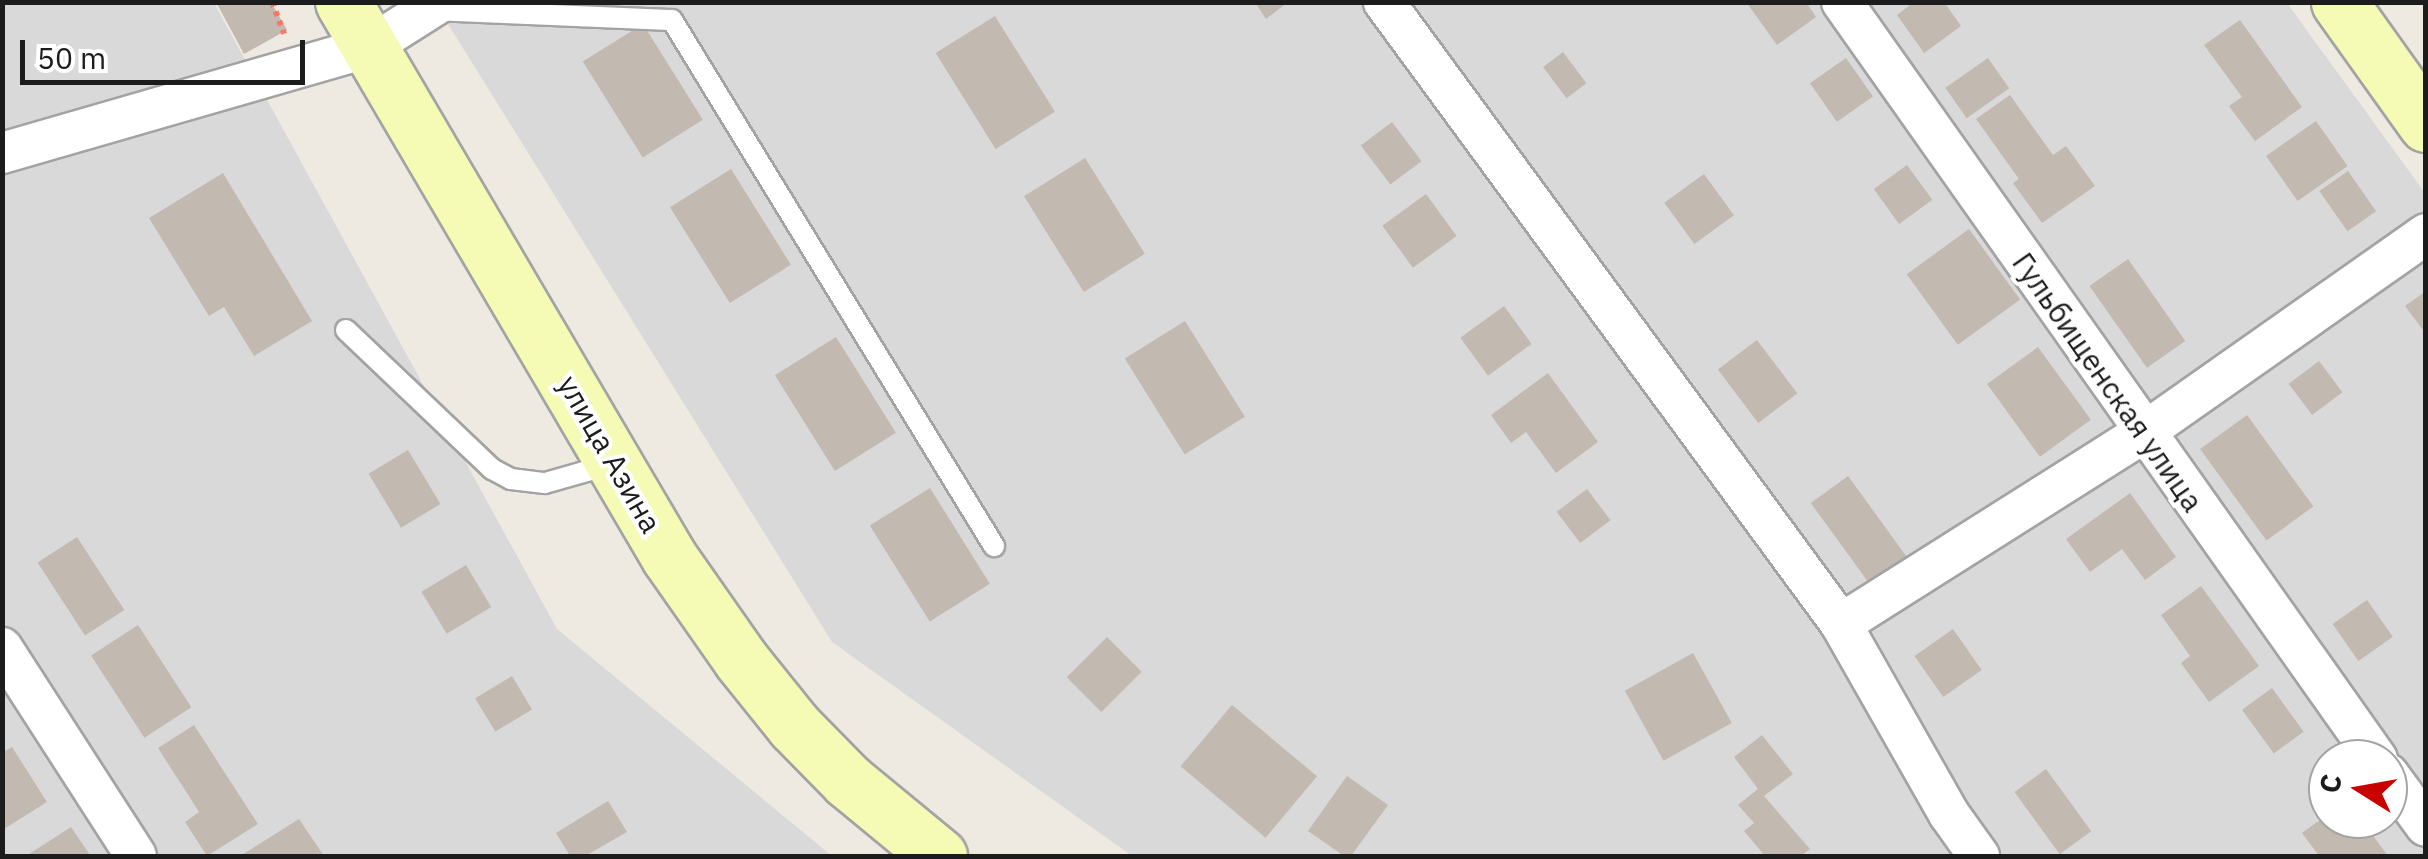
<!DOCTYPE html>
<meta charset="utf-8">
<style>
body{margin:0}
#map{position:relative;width:2428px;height:859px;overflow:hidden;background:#eeeae2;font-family:"IBM Plex Sans",sans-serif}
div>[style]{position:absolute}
.residential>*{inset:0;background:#dad9d9}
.building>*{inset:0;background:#c2b9b1;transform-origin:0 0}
.path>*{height:6px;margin-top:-3px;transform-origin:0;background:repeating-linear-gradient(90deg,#fb7766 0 5px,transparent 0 10px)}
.roads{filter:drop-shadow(2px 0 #a3a3a3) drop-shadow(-2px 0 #a3a3a3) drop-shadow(0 2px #a3a3a3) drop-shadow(0 -2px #a3a3a3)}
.service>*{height:20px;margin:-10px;padding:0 10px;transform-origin:10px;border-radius:10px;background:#fff}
.minor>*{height:40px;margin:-20px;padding:0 20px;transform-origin:20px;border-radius:20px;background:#fff}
.secondary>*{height:55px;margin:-27.5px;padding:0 27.5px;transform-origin:27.5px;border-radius:27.5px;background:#f5fab4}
span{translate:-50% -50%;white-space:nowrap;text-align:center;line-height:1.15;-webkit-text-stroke:8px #fff;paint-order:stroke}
.street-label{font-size:30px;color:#1c1c1c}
.frame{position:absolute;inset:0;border:5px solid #1c1c1c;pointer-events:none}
.north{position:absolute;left:2308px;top:739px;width:100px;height:100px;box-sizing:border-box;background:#fff;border:2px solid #a4a4a4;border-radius:50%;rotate:281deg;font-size:28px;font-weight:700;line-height:40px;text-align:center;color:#1c1c1c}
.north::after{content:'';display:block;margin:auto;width:35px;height:45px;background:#c90200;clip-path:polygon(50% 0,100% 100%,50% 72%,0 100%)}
.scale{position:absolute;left:20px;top:40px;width:285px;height:45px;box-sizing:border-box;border:5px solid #1c1c1c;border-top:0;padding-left:12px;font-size:30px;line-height:35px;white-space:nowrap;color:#1c1c1c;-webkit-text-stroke:8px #fff;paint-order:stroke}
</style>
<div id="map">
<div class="residential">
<i style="clip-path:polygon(2px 3px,214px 3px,557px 629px,832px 856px,3px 856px)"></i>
<i style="clip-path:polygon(evenodd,435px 3px,2287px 3px,2425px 193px,2425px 856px,1132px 856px,832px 642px,435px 3px,2328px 759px,2388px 759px,2388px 819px,2328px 819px,2328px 759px)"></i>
</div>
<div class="building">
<i style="clip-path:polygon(216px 2px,271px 2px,287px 30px,244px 54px)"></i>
<i style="clip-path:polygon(1255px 2px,1288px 2px,1266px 19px)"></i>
<i style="clip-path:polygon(1746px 2px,1806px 2px,1816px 17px,1777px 45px)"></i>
<i style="clip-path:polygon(1914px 2px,1944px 2px,1961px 26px,1924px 53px,1897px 15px)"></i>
<i style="left:995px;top:16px;width:113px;height:70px;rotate:58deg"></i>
<i style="clip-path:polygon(2240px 20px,2302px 107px,2255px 141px,2229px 106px,2242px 97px,2204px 45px)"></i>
<i style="left:643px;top:24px;width:113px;height:71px;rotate:58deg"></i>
<i style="left:1563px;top:52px;width:39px;height:25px;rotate:53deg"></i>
<i style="left:1846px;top:58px;width:47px;height:44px;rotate:55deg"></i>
<i style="left:1988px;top:58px;width:37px;height:52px;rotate:55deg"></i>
<i style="clip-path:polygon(2010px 95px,2053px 155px,2066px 146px,2095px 186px,2042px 223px,2013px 183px,2019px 179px,1976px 119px)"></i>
<i style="left:2316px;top:121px;width:55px;height:61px;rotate:55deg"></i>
<i style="left:1392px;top:122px;width:49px;height:39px;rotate:53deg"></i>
<i style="left:1085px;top:158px;width:113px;height:72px;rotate:58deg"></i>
<i style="left:1907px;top:165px;width:43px;height:41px;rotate:54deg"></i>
<i style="left:731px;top:169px;width:113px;height:72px;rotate:58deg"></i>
<i style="left:2348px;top:171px;width:49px;height:35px;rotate:55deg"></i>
<i style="clip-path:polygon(223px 173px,312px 321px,254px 356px,224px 307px,209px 316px,149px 218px)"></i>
<i style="left:1704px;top:174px;width:51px;height:49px;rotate:54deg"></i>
<i style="left:1426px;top:194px;width:52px;height:54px;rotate:54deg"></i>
<i style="left:1969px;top:229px;width:87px;height:77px;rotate:54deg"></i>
<i style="left:2128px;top:259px;width:100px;height:47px;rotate:55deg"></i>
<i style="clip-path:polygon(2426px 291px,2426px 334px,2405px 306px)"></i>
<i style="left:1504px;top:306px;width:47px;height:54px;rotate:54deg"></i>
<i style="left:1185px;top:321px;width:113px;height:71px;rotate:58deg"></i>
<i style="left:836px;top:337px;width:113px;height:72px;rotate:58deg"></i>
<i style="left:1757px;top:340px;width:67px;height:49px;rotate:53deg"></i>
<i style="left:2038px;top:347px;width:90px;height:63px;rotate:54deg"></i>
<i style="left:2319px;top:361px;width:39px;height:38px;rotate:53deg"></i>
<i style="clip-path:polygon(1548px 373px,1598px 442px,1556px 473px,1526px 432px,1511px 443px,1491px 415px)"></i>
<i style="left:2247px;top:415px;width:113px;height:58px;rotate:54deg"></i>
<i style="left:408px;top:450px;width:63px;height:46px;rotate:59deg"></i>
<i style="left:1848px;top:476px;width:102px;height:46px;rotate:54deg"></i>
<i style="left:930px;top:488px;width:113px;height:71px;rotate:58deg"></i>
<i style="left:1587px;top:489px;width:39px;height:38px;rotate:53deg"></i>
<i style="clip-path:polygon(2130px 493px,2176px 557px,2145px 580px,2122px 549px,2090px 572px,2066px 539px)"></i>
<i style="left:77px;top:537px;width:87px;height:47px;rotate:57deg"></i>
<i style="left:466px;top:565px;width:49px;height:52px;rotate:59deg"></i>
<i style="clip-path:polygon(2201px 586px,2259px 666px,2209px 702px,2181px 663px,2190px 656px,2161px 615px)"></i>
<i style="left:2367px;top:600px;width:45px;height:42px;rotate:55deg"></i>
<i style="left:138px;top:625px;width:98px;height:56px;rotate:57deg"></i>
<i style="left:1953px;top:629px;width:50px;height:47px;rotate:55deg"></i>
<i style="left:1107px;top:637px;width:49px;height:57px;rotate:45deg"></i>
<i style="left:1693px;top:653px;width:80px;height:78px;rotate:61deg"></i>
<i style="left:512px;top:676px;width:39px;height:43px;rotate:59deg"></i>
<i style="left:2272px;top:688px;width:54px;height:37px;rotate:54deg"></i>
<i style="left:1232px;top:705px;width:111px;height:80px;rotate:40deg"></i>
<i style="clip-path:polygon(194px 725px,258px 824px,207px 856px,185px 822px,199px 812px,158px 748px)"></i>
<i style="clip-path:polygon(1762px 735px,1793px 774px,1764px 796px,1810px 849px,1801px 856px,1765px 856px,1744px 831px,1754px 823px,1738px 805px,1758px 789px,1734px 757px)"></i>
<i style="clip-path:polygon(12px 747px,47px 802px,4px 829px,2px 753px)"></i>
<i style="left:2046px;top:769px;width:77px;height:39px;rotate:54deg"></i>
<i style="clip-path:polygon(1347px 776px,1388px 805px,1351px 856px,1344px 856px,1308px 831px)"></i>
<i style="clip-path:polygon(608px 801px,627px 832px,585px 856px,570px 856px,556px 833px)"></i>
<i style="clip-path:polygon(2328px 814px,2328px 819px,2361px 819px,2388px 856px,2319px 856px,2302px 833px)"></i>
<i style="clip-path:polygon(299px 819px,324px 856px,240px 856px)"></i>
<i style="clip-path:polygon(71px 827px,90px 855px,26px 856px)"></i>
</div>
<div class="path">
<i style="left:272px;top:2px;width:34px;rotate:69deg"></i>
</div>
<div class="roads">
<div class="service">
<i style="left:431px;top:10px;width:241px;rotate:2.4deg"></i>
<i style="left:672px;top:20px;width:617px;rotate:58.53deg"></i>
<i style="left:346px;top:330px;width:202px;rotate:43.6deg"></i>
<i style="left:492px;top:469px;width:21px;rotate:28deg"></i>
<i style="left:511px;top:479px;width:34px;rotate:7deg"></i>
<i style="left:545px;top:483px;width:70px;rotate:-15.8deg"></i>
</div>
<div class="minor">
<i style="left:1384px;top:2px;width:772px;rotate:53.69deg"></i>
<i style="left:1841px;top:624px;width:219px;rotate:60.4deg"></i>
<i style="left:1949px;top:814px;width:52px;rotate:54.5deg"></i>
<i style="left:1842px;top:2px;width:927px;rotate:54.75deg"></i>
<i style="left:2px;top:153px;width:382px;rotate:-16.1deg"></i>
<i style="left:369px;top:47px;width:84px;rotate:-32.4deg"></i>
<i style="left:1841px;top:624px;width:357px;rotate:-32.3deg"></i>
<i style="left:2143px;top:433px;width:346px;rotate:-35.1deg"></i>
<i style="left:2px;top:648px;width:247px;rotate:57.2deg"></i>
<i style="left:2388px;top:774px;width:64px;rotate:53.8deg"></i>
</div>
<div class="secondary">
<i style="left:343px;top:2px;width:644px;rotate:59.57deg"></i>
<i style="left:669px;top:557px;width:126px;rotate:55deg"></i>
<i style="left:741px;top:660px;width:85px;rotate:51.2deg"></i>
<i style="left:794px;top:726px;width:77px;rotate:45.5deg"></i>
<i style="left:848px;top:781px;width:118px;rotate:39.5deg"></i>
<i style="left:2339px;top:2px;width:150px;rotate:54.5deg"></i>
</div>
</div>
<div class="street-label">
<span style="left:2108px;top:382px;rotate:55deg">Гульбищенская улица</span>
<span style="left:610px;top:454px;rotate:60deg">улица Азина</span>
</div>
<div class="frame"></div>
<div class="north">С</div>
<div class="scale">50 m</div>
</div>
